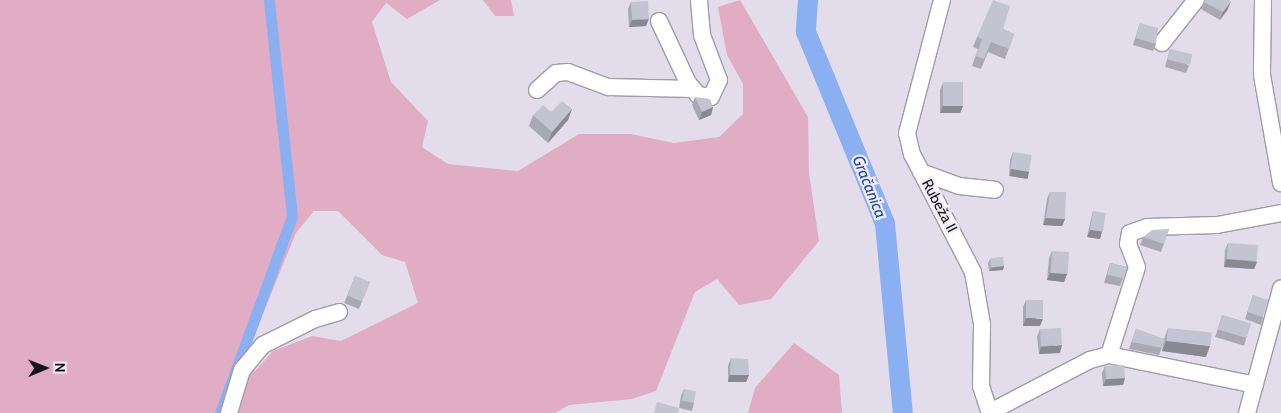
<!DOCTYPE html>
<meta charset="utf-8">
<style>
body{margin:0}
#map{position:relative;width:1281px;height:413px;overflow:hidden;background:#e3ddeb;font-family:Cabin,sans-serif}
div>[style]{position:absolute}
.green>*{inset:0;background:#e1adc5}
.canal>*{height:11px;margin:-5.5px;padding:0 5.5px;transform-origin:5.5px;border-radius:5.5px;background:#8ab0f2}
.river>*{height:20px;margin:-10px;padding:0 10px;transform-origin:10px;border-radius:10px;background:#8ab0f2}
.roads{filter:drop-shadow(1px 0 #a09ba7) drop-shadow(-1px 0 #a09ba7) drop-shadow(0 1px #a09ba7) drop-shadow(0 -1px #a09ba7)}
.minor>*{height:16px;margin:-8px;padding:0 8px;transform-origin:8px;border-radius:8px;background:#fff}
.wall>*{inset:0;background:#a8a9b4;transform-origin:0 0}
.shaded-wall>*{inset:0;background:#888992;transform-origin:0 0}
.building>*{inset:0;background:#c3c4d1;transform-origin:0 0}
span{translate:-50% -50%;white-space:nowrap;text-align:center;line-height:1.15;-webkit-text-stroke:4.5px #f0ebf8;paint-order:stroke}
.street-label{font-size:15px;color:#171519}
.water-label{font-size:16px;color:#204996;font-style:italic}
.north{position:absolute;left:20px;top:343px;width:50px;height:50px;-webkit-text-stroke:4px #f0ebf8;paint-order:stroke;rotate:89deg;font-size:14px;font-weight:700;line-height:20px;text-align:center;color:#171519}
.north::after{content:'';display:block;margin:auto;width:18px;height:22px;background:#171519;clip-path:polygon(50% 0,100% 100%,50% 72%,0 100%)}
</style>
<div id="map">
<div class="green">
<i style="clip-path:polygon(evenodd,0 0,440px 0,407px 19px,386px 3px,372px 22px,391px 82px,428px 121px,422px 147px,448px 164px,518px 171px,579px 134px,631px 134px,674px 143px,719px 137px,743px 114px,743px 84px,727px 55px,718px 7px,740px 0,808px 117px,809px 173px,819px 241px,771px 299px,739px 305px,717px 279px,695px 292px,656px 391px,632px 399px,569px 405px,555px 413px,0 413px,0 0,314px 211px,338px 211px,382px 255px,405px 262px,418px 303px,341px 341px,312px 336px,273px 351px,255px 371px,246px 355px,296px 233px,314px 211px)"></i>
<i style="clip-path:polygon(483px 0,511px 0,514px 16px,495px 16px)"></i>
<i style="clip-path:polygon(794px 343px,839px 375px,842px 413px,748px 413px,755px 388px)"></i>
</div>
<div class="canal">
<i style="left:220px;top:413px;width:210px;rotate:-69.9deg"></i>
<i style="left:292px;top:216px;width:217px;rotate:-96.1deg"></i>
</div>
<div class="river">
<i style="left:808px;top:0;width:32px;rotate:94deg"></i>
<i style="left:806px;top:32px;width:208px;rotate:67.6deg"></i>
<i style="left:885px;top:224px;width:190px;rotate:84.6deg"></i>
</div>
<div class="roads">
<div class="minor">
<i style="left:942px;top:0;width:138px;rotate:104.7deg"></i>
<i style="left:907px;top:133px;width:22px;rotate:77deg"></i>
<i style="left:912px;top:154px;width:133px;rotate:62.7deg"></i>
<i style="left:973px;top:272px;width:53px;rotate:80.2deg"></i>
<i style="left:982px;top:324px;width:62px;rotate:90.9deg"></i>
<i style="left:981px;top:386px;width:28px;rotate:72deg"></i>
<i style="left:1263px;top:0;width:75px;rotate:90.8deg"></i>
<i style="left:1262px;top:75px;width:110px;rotate:80deg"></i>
<i style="left:659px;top:21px;width:68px;rotate:64.9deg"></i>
<i style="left:688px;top:83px;width:16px;rotate:50deg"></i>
<i style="left:698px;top:95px;width:13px;rotate:9deg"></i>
<i style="left:711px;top:97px;width:19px;rotate:-65deg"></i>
<i style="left:719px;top:80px;width:48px;rotate:-110.7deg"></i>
<i style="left:702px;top:35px;width:35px;rotate:-95deg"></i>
<i style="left:1162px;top:43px;width:55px;rotate:-51.7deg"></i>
<i style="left:537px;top:90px;width:25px;rotate:-42deg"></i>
<i style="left:556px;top:73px;width:12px;rotate:-5deg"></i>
<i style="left:568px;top:72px;width:43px;rotate:20.6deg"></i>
<i style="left:608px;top:87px;width:84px;rotate:1.4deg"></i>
<i style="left:921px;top:172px;width:40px;rotate:20.2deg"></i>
<i style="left:959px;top:186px;width:36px;rotate:6deg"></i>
<i style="left:1109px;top:355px;width:92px;rotate:-72.3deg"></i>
<i style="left:1137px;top:267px;width:25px;rotate:-111deg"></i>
<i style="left:1128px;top:244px;width:11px;rotate:-80deg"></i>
<i style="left:1130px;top:233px;width:18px;rotate:-19deg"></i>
<i style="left:1147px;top:227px;width:70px;rotate:-1.6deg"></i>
<i style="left:1217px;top:225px;width:65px;rotate:-10.6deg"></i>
<i style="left:990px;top:412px;width:113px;rotate:-27.5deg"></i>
<i style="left:1090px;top:360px;width:20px;rotate:-15deg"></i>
<i style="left:1109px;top:355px;width:149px;rotate:11.6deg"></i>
<i style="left:229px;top:413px;width:45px;rotate:-73.2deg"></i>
<i style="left:242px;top:370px;width:33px;rotate:-50deg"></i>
<i style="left:263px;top:345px;width:58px;rotate:-26.6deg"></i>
<i style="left:315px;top:319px;width:25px;rotate:-16deg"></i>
<i style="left:1247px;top:413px;width:129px;rotate:-74.7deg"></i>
</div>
</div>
<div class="wall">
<i style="clip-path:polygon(1204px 0,1228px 9px,1220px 20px,1201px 9px)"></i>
<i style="clip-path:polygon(631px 2px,646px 26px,629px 27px,628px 9px)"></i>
<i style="clip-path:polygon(1140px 23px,1156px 44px,1153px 51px,1133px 45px)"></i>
<i style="clip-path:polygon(1003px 29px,1014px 34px,1005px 59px,988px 52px,981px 69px,972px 66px,978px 49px,973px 47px,977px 37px)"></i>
<i style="clip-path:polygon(1170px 49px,1189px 66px,1186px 73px,1165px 67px)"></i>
<i style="clip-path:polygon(943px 83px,963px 106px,960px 113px,940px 113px,940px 90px)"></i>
<i style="clip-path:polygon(695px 97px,713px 107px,711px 115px,699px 120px,692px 105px)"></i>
<i style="clip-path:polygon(572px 109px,568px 120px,548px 143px,529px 126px,533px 115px)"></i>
<i style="clip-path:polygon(1013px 152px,1029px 172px,1027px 179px,1009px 176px,1010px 160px)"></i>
<i style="clip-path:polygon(1050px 192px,1065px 219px,1062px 226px,1043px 225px,1047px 199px)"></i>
<i style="clip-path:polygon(1093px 211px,1102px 231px,1100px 239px,1087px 237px,1091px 219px)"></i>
<i style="clip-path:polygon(1169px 229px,1161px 252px,1140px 245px,1143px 237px)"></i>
<i style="clip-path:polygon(1228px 243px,1257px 262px,1254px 269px,1224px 267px,1225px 250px)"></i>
<i style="clip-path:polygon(1052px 251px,1067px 274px,1064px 282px,1047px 280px,1049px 258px)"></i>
<i style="clip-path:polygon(990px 259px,1004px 266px,1003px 270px,989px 271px,988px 263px)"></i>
<i style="clip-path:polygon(1110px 263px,1127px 267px,1120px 286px,1104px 283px)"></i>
<i style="left:355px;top:276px;width:16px;height:29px;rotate:22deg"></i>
<i style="clip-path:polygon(1253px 295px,1263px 318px,1261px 325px,1245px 319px)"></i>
<i style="clip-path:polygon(1026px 300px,1040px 326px,1023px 326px,1023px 307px)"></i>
<i style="left:1222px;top:315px;width:30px;height:23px;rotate:17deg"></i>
<i style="clip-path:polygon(1168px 328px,1206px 357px,1162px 351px,1163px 345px,1159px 355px,1129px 349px,1136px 329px,1164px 339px)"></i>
<i style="clip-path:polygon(1040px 329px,1060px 353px,1039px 354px,1037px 337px)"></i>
<i style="clip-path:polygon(731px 358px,749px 375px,746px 382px,728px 382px,728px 366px)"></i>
<i style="clip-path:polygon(1105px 366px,1125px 378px,1123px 385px,1103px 386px,1102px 373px)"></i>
<i style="clip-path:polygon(684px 389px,694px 403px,692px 411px,679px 408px,681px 396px)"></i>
</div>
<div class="shaded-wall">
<i style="clip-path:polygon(1231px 1px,1228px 9px,1220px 20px,1223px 12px)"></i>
<i style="clip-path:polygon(649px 19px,646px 26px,629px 27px,632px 20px)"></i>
<i style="clip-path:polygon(943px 106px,963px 106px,960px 113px,940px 113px)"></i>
<i style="clip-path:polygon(713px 107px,711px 115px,699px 120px,702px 112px)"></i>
<i style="clip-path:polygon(572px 109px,568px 120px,548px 143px,552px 132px)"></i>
<i style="left:1011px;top:169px;width:18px;height:7px;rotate:9deg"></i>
<i style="clip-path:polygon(1046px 218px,1065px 219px,1062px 226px,1043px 225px)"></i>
<i style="clip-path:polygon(1090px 230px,1102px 231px,1100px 239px,1087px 237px)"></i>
<i style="clip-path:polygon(1226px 259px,1257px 262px,1254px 269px,1224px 267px)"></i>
<i style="clip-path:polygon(1004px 266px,1003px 270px,989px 271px,991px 268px)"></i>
<i style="clip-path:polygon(1050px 273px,1067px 274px,1064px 282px,1047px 280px)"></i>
<i style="clip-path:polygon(1026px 318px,1043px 319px,1040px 326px,1023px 326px)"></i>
<i style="clip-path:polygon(1166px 341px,1210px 346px,1206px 357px,1162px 351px)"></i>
<i style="clip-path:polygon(1062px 345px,1060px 353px,1039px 354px,1041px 347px)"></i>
<i style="clip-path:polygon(730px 375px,749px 375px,746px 382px,728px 382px)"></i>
<i style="clip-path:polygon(1125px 378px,1123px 385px,1103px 386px,1106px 379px)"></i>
</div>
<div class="building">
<i style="clip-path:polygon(993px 0,1010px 6px,1003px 29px,1014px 34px,1009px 49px,991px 42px,984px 59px,976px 56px,982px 39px,977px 37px)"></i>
<i style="clip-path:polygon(1205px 0,1228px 0,1231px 1px,1223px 12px,1204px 2px)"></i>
<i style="left:648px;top:1px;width:18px;height:17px;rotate:87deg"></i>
<i style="clip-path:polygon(1140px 23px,1158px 28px,1156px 44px,1136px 38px)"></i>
<i style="left:1170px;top:49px;width:23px;height:11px;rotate:13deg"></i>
<i style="left:963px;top:82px;width:24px;height:20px;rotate:90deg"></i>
<i style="clip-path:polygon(695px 97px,710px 99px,713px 107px,702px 112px)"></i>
<i style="clip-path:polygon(562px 101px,572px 109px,552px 132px,533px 115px,543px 105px,551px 112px)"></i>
<i style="left:1013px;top:152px;width:19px;height:17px;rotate:9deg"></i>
<i style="clip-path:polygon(1050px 192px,1066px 192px,1065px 219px,1046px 218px)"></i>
<i style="left:1093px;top:211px;width:13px;height:19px;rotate:9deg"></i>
<i style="clip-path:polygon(1169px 229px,1164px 244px,1143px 237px,1152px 230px)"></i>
<i style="left:1228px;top:243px;width:30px;height:16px;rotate:4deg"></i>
<i style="left:1052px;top:251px;width:17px;height:22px;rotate:3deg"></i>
<i style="left:1003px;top:257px;width:9px;height:13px;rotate:84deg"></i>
<i style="left:1110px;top:263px;width:17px;height:12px;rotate:13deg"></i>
<i style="left:355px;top:276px;width:16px;height:21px;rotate:22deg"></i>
<i style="left:1253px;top:295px;width:16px;height:18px;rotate:18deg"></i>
<i style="left:1026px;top:300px;width:17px;height:18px"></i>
<i style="left:1222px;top:315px;width:30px;height:15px;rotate:17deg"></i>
<i style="left:1061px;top:328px;width:17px;height:21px;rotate:87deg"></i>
<i style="left:1168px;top:328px;width:44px;height:13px;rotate:6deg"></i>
<i style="clip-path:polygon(1136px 329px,1165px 339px,1162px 348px,1132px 342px)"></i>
<i style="clip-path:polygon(731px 358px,748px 359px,749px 375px,730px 375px)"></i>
<i style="left:1124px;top:365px;width:13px;height:19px;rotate:86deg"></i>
<i style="left:684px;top:389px;width:12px;height:12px;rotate:9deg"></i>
<i style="clip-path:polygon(657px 402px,679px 408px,678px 413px,654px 413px)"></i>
</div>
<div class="street-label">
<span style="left:939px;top:206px;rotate:62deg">Rubeža II</span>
</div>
<div class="water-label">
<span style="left:869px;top:187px;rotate:68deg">Gračanica</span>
</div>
<div class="north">N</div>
</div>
